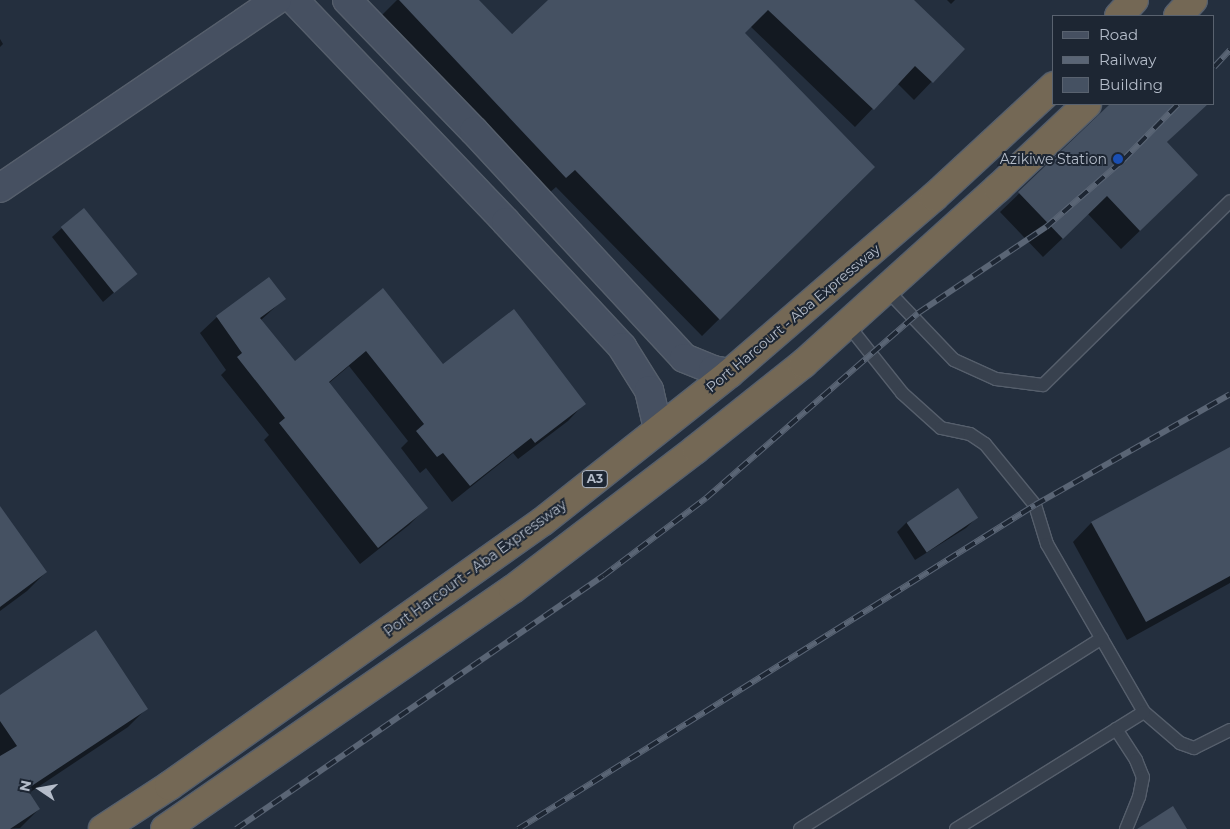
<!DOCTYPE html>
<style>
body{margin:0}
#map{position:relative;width:1230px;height:829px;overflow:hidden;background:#242f3e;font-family:Montserrat,sans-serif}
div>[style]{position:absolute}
.shadow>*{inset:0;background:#0007}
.building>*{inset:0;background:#455162;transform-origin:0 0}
.roads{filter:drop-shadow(1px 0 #565f6c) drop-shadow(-1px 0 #565f6c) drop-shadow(0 1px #565f6c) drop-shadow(0 -1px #565f6c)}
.lane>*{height:12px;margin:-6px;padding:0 6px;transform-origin:6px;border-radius:6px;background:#38414e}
.secondary>*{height:28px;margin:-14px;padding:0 14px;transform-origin:14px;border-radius:14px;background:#465061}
.highway>*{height:28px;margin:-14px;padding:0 14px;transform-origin:14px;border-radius:14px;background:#746855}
.rail>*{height:5.5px;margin-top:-2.75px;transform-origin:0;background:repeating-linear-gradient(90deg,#1d2633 0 11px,#5a6575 0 22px);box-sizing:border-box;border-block:1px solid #5a6575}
.dots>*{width:14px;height:14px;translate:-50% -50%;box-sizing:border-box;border:2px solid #1d2633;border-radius:50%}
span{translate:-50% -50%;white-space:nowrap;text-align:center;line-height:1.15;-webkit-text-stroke:4px #1d2633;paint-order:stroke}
.shield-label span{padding:1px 4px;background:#1d2633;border:1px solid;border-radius:4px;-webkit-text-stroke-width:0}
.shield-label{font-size:12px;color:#b4bcc9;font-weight:700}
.poi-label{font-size:14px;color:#b4bcc9}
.right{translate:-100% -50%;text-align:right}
.street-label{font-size:14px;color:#b4bcc9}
.legend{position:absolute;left:1052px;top:15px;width:162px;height:90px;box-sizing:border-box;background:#1d2633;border:1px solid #59626f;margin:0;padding:6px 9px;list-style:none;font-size:15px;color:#b4bcc9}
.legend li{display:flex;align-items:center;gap:10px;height:25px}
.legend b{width:25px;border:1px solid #59626f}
.north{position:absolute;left:15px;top:764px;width:50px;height:50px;-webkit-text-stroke:4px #1d2633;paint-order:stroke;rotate:282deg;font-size:14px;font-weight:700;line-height:20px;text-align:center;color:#b4bcc9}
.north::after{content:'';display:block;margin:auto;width:18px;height:22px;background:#b4bcc9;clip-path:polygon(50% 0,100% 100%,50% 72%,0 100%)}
</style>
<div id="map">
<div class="shadow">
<i style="clip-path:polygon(397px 0,477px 0,511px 35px,550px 0,913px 0,963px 49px,914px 100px,897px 83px,855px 127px,750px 26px,743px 33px,873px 167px,702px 336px,556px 187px,548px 194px,381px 16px)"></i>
<i style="clip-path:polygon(947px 0,955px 0,951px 4px)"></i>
<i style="clip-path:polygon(0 39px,3px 44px,0 47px)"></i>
<i style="clip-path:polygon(1112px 104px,1206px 104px,1166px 143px,1178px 194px,1121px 249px,1088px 214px,1043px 257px,1000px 212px)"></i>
<i style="clip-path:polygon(62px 228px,135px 274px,103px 302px,52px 237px)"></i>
<i style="clip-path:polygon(382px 289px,443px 365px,584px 404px,568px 421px,518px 459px,513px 453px,452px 502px,426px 468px,420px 473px,401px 448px,408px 441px,349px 366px,329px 383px,426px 508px,409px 525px,360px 564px,264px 440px,269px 435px,221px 375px,226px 370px,200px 333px,217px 317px,284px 299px,261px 320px,294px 363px)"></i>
<i style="clip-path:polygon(1230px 449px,1230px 583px,1127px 640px,1073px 542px,1091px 523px)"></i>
<i style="clip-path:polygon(0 508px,46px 572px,27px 591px,0 611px)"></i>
<i style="clip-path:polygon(976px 518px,966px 528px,915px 560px,897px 532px,907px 522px)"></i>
<i style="clip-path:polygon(0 696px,146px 709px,128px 727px,29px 793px,39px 809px,20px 828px,0 829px)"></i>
</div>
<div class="building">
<i style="clip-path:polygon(399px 0,479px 0,512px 34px,548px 0,914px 0,965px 49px,933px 83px,915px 66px,874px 110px,768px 10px,745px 33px,875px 167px,720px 320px,575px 170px,566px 178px)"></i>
<i style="clip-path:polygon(1110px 104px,1208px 104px,1167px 142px,1198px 175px,1140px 231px,1107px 196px,1063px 239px,1018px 192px)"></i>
<i style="left:84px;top:208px;width:85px;height:30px;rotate:51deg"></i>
<i style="clip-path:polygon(269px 277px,286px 299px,260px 318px,295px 361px,383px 288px,443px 364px,514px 309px,586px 404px,535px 443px,531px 438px,470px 486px,443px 453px,437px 457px,416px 431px,424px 424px,366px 351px,329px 382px,428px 508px,378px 548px,279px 423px,285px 418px,237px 357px,242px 353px,216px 316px)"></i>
<i style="clip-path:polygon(1230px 447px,1230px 576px,1146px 622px,1091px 522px)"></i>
<i style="left:958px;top:488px;width:36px;height:62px;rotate:56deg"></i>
<i style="clip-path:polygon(0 506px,47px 572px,0 607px)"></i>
<i style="clip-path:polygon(96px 630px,148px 709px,27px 789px,40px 809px,10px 829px,0 829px,0 756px,17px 746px,0 721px,0 695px)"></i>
<i style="clip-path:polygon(1173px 806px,1187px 829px,1137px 829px)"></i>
</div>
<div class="roads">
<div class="lane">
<i style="left:887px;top:290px;width:97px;rotate:46.3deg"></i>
<i style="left:954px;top:360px;width:46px;rotate:24.3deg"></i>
<i style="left:996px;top:379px;width:47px;rotate:7.3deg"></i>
<i style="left:1043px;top:385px;width:262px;rotate:-44.5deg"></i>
<i style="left:848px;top:325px;width:87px;rotate:51.5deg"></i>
<i style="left:902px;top:393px;width:52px;rotate:41.9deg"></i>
<i style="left:941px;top:428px;width:30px;rotate:12deg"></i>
<i style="left:970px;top:434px;width:18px;rotate:34deg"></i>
<i style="left:985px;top:444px;width:79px;rotate:50.7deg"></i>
<i style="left:1035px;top:505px;width:41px;rotate:72.9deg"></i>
<i style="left:1047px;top:544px;width:194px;rotate:60deg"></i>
<i style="left:1144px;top:712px;width:48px;rotate:40.7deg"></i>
<i style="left:1180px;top:743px;width:15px;rotate:20deg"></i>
<i style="left:1194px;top:748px;width:40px;rotate:-26.6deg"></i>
<i style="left:1116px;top:729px;width:37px;rotate:57deg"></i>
<i style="left:1136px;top:760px;width:18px;rotate:68deg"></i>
<i style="left:1143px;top:777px;width:20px;rotate:101deg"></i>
<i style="left:1139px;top:797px;width:35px;rotate:112deg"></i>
<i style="left:800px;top:829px;width:357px;rotate:-32.3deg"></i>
<i style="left:956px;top:829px;width:221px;rotate:-31.9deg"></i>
</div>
<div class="secondary">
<i style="left:294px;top:0;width:307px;rotate:46.3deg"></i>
<i style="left:506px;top:222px;width:171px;rotate:47.1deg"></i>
<i style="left:622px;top:347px;width:51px;rotate:57.9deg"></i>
<i style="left:649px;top:390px;width:40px;rotate:77deg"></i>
<i style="left:347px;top:0;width:182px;rotate:45.9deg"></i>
<i style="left:474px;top:131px;width:309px;rotate:47.2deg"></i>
<i style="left:684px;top:358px;width:31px;rotate:22deg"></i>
<i style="left:713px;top:370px;width:17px;rotate:10deg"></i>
<i style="left:0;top:188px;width:335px;rotate:-34.2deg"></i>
</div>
<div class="highway">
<i style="left:1119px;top:16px;width:22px;rotate:-47deg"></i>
<i style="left:1178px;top:16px;width:22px;rotate:-47deg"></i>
<i style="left:103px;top:829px;width:79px;rotate:-33.1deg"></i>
<i style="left:169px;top:786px;width:457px;rotate:-35.3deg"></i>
<i style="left:542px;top:522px;width:240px;rotate:-38.4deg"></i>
<i style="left:730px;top:373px;width:269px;rotate:-40.8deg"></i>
<i style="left:934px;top:197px;width:163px;rotate:-42.8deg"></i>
<i style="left:165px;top:829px;width:423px;rotate:-34.6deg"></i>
<i style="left:513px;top:589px;width:230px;rotate:-37.4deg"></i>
<i style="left:696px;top:449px;width:137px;rotate:-38.5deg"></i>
<i style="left:803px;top:364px;width:263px;rotate:-42.1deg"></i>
<i style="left:998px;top:188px;width:122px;rotate:-43.3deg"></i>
</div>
</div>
<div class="rail">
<i style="left:1214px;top:67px;width:23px;rotate:-47deg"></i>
<i style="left:236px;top:829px;width:446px;rotate:-34.6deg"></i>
<i style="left:603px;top:576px;width:129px;rotate:-37.1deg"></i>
<i style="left:706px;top:498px;width:281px;rotate:-41.1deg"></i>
<i style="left:918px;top:313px;width:154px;rotate:-33.9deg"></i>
<i style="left:1046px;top:227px;width:102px;rotate:-41deg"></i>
<i style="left:1123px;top:160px;width:78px;rotate:-45.5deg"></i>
<i style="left:518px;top:829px;width:610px;rotate:-32.08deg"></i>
<i style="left:1035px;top:505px;width:224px;rotate:-29.6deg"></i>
</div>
<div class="dots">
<i style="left:1118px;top:159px;background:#1a4fb4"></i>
</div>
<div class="shield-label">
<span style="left:595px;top:479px">A3</span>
</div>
<div class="poi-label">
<span class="right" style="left:1107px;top:159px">Azikiwe Station</span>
</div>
<div class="street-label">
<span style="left:793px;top:318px;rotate:-40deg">Port Harcourt - Aba Expressway</span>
<span style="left:475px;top:568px;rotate:-36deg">Port Harcourt - Aba Expressway</span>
</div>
<ul class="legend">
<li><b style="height:6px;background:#465061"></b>Road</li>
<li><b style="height:6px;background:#5a6575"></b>Railway</li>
<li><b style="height:14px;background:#455162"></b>Building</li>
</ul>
<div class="north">N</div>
</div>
